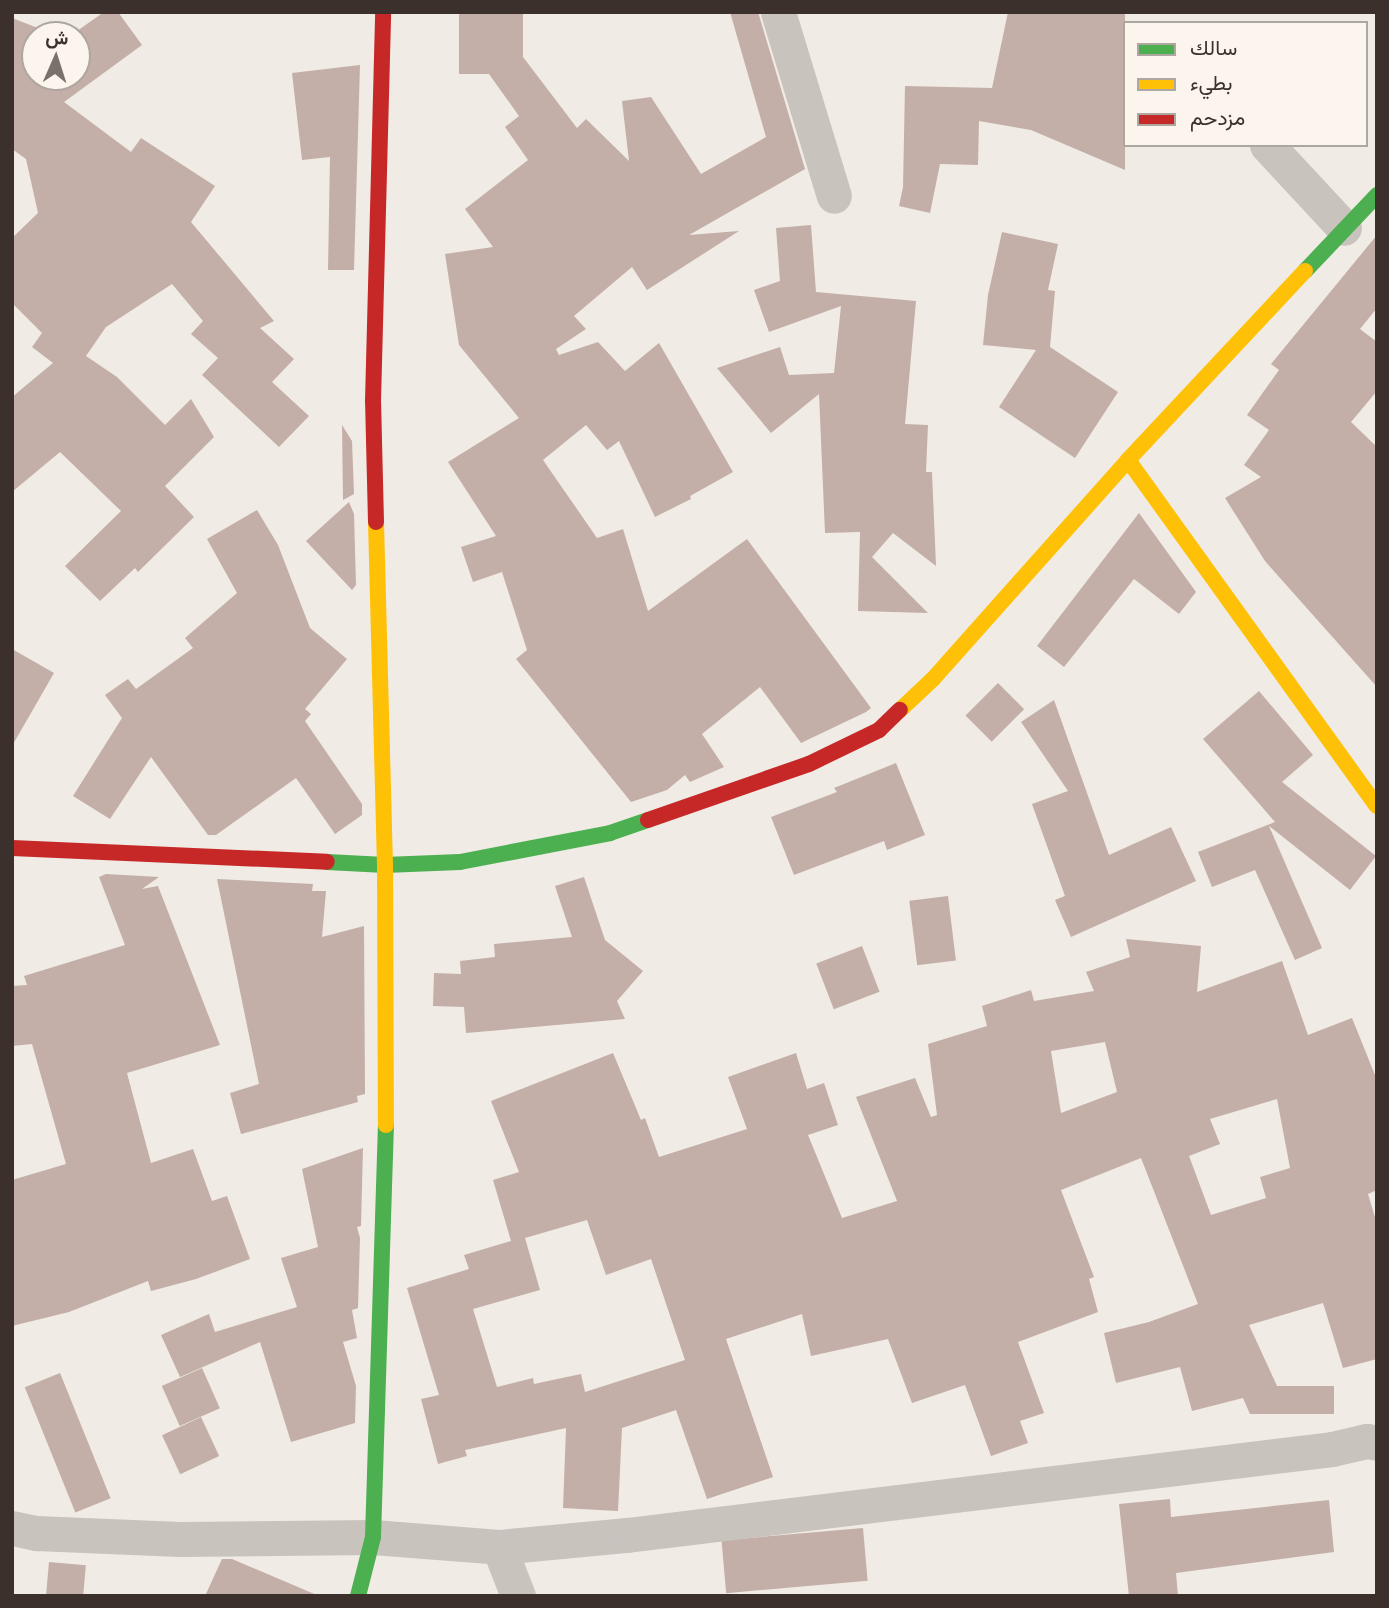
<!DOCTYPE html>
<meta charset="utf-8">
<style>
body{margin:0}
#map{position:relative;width:1389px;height:1608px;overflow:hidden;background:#f0ebe5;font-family:"Archivo Narrow",Vazirmatn,sans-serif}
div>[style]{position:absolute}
.building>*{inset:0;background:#c3afa7;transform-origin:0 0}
.street>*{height:35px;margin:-17.5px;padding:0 17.5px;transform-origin:17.5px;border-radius:17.5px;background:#c9c3be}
.fast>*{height:16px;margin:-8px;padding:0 8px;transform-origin:8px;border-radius:8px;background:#4caf50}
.slow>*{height:16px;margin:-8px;padding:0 8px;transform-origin:8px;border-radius:8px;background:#ffc107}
.jam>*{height:16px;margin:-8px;padding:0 8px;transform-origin:8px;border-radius:8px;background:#c62828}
span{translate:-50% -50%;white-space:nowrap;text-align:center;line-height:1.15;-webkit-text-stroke:5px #fbf5ee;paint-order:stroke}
.frame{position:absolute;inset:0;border:14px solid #3b302b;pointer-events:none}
.legend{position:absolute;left:1123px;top:21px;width:245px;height:126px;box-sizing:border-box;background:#fbf5ee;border:2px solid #aea6a0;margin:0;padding:9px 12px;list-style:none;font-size:21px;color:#3b302b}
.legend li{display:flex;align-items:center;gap:14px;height:35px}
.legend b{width:35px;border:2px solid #aea6a0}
.north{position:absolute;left:21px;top:21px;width:70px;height:70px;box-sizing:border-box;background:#fbf5ee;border:2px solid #aea6a0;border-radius:50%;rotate:3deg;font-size:19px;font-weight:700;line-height:28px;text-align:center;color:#3b302b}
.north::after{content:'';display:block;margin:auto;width:24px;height:32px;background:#7a716c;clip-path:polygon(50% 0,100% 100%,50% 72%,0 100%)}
</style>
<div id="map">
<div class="building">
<i style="clip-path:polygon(104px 12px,118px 12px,142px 45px,64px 102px,131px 152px,141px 138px,215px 186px,191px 222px,274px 321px,260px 328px,294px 359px,272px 382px,309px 416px,279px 447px,202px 375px,218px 358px,191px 334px,203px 321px,172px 284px,106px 327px,86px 356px,117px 377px,165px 425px,191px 399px,214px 437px,165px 486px,194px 517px,138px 572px,135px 568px,100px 601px,65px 566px,121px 511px,60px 452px,12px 492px,12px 397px,53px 363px,32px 347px,42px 333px,12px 303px,12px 238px,38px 213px,26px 159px,12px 149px,12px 18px,56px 35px,35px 35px,35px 77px,77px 77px,77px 31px)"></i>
<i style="clip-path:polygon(459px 12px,523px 12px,523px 57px,577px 128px,586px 119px,629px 161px,622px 101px,651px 97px,701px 174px,766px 137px,730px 12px,758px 12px,805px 169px,689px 235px,739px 231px,647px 290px,632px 267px,574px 316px,586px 329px,556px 349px,559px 355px,598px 342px,625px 371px,659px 343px,733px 472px,690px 496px,691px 499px,655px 517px,619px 441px,607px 450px,586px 425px,543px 460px,597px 538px,623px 529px,648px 611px,747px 539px,871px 708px,866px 712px,801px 743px,760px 687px,702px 734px,724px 767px,690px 782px,685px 775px,667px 790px,631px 802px,516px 659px,527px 650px,502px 572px,473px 582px,461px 547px,496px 536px,448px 462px,519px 418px,459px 345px,445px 254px,493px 247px,465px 209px,528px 160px,505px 127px,519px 116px,489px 74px,459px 74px)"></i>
<i style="clip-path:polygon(1008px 12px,1125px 12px,1125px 170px,1031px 130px,979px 121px,978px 165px,940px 164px,930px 213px,899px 206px,903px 187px,905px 86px,992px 88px)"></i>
<i style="clip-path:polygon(360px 65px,354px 270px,328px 270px,330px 157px,302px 160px,292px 73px)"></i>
<i style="clip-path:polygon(811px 225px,816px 292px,916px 301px,905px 424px,928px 425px,926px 472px,932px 472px,936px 566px,893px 533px,872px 557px,928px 613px,858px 611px,860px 532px,825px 533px,819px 394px,771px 433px,717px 368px,780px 347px,789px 375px,834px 373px,841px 306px,769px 332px,754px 290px,780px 281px,776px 228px)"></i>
<i style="clip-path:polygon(1002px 232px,1058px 244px,1048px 290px,1055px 291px,1050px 347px,1118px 392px,1075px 458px,999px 407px,1036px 350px,983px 345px,988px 295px)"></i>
<i style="clip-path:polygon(1377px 235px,1377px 308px,1360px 329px,1377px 342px,1377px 391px,1351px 422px,1377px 447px,1377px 687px,1265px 561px,1225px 498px,1261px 477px,1244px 465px,1269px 430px,1247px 415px,1279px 370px,1271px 364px)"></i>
<i style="clip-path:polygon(342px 425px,352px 441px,354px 494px,343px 500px)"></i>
<i style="clip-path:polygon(349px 502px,354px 514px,356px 585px,352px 590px,306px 541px)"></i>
<i style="clip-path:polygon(257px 510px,278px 545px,310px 628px,347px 659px,305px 709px,311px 714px,305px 721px,362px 804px,362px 815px,335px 834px,296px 778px,216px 835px,208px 835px,151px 757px,110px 819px,73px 796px,122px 718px,105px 695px,128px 679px,136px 689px,193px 648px,185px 638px,237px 593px,207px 539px)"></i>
<i style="clip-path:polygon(1139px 513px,1196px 592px,1179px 614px,1134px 579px,1064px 667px,1037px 646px)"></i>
<i style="clip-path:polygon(12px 649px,54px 673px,12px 746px)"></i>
<i style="left:998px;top:683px;width:37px;height:46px;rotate:45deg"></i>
<i style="clip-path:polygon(1259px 691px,1313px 755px,1282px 782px,1376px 856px,1350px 890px,1269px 826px,1322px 948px,1295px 960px,1255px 870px,1212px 887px,1198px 852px,1275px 822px,1203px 739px)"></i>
<i style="clip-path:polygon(1054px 700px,1109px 855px,1171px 827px,1196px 881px,1071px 937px,1055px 900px,1065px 896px,1032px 804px,1068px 791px,1021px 722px)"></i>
<i style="clip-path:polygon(896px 763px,925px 835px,887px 850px,884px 841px,794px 875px,771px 817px,837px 792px,834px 788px)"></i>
<i style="clip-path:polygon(106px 874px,159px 877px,142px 889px,158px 886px,220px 1045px,127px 1073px,151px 1163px,193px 1149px,212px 1201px,227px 1196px,250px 1259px,196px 1279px,151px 1291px,148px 1281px,69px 1312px,12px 1326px,12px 1180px,66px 1164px,32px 1044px,12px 1046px,12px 986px,27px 985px,24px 976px,125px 945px,99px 877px)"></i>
<i style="clip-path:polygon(584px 877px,605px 940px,643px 971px,617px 1001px,625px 1019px,466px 1033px,464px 1007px,433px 1006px,434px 973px,461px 974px,460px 961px,495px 957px,494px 944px,572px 937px,555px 886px)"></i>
<i style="clip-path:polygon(217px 879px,313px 884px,312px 891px,326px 891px,322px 937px,364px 926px,365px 1090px,365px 1094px,357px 1096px,358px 1102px,241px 1134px,230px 1093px,259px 1084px)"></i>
<i style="left:948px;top:896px;width:65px;height:39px;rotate:83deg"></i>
<i style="clip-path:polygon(evenodd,1126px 939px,1201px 946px,1197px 992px,1282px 961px,1308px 1035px,1352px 1018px,1377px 1080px,1377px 1190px,1368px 1194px,1377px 1224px,1377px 1359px,1343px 1368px,1323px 1303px,1249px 1325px,1277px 1386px,1334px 1386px,1334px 1414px,1250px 1414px,1243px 1398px,1192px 1411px,1180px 1367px,1116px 1383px,1104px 1333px,1149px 1322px,1198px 1304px,1141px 1158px,1061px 1190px,1094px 1277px,1089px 1279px,1098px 1312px,1018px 1342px,1044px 1413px,1020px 1421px,1028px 1443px,991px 1456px,965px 1385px,912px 1403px,888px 1339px,811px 1356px,802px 1314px,726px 1339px,773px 1477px,707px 1499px,676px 1410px,622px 1428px,618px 1511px,563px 1508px,566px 1428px,465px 1450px,467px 1456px,438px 1464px,421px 1399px,439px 1395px,407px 1288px,469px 1269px,464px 1255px,511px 1241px,493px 1180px,519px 1172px,491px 1101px,613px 1053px,641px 1120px,645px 1118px,659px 1157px,747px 1129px,728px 1077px,796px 1053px,807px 1089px,824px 1083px,838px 1125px,808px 1135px,842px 1218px,897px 1201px,856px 1097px,915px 1078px,931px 1117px,937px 1115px,928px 1044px,987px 1026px,982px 1006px,1031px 990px,1034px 1001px,1094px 991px,1086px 972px,1130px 957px,1126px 939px,1105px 1042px,1117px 1092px,1061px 1113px,1051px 1051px,1105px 1042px,1126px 939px,1277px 1099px,1290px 1168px,1260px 1177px,1266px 1198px,1211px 1215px,1189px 1156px,1220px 1144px,1210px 1119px,1277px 1099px,1126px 939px,587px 1220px,606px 1275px,651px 1259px,685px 1360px,585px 1392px,581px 1374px,534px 1384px,533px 1378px,497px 1387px,473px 1309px,540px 1290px,525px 1238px,587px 1220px)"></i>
<i style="left:862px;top:946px;width:49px;height:49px;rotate:69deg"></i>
<i style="clip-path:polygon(363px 1148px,361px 1226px,357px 1227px,360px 1238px,358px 1308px,352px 1310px,357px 1338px,343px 1342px,356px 1386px,355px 1423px,291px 1442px,260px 1342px,180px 1377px,161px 1335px,209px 1314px,215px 1332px,297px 1307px,281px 1258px,318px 1247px,302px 1169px)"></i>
<i style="left:202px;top:1368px;width:44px;height:44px;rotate:66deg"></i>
<i style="left:60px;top:1373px;width:135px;height:38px;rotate:68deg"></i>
<i style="left:201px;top:1417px;width:43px;height:43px;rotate:65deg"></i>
<i style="clip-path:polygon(1170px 1499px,1171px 1517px,1329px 1500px,1334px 1552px,1176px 1573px,1178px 1596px,1129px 1596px,1119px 1504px)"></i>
<i style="left:863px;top:1528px;width:53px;height:142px;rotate:85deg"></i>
<i style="clip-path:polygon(222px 1559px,232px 1559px,319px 1596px,205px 1596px)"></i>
<i style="left:49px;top:1562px;width:37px;height:34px;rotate:5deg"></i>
</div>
<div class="street">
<i style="left:778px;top:12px;width:192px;rotate:73.1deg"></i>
<i style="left:1267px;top:145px;width:113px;rotate:47.1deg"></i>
<i style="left:12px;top:1528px;width:25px;rotate:12deg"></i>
<i style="left:36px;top:1533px;width:144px;rotate:2.4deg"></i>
<i style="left:180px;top:1539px;width:193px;rotate:-0.6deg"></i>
<i style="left:373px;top:1537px;width:126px;rotate:4.5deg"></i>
<i style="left:499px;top:1547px;width:129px;rotate:-5.4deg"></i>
<i style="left:627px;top:1535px;width:710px;rotate:-6.95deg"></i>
<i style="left:1332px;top:1449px;width:36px;rotate:-13deg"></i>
<i style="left:1367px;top:1441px;width:10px;rotate:11deg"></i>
<i style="left:499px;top:1547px;width:53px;rotate:68.8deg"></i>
</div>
<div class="fast">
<i style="left:1305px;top:271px;width:105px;rotate:-46.5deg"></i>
<i style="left:327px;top:862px;width:58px;rotate:3deg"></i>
<i style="left:385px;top:865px;width:75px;rotate:-2.3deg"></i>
<i style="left:460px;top:862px;width:153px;rotate:-10.9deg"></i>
<i style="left:610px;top:833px;width:40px;rotate:-18.9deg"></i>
<i style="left:358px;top:1596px;width:61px;rotate:-75.7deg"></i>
<i style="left:373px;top:1537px;width:412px;rotate:-88.2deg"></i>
</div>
<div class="slow">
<i style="left:1128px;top:460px;width:426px;rotate:54.3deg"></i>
<i style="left:376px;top:522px;width:343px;rotate:88.5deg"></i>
<i style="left:385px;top:865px;width:260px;rotate:89.8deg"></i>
<i style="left:900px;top:710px;width:45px;rotate:-43.2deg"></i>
<i style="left:933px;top:679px;width:293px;rotate:-48.3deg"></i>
<i style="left:1128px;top:460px;width:259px;rotate:-46.9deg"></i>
</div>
<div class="jam">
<i style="left:376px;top:522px;width:121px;rotate:-91.4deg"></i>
<i style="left:373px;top:401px;width:389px;rotate:-88.5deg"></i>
<i style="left:648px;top:820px;width:170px;rotate:-19.2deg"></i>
<i style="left:809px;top:764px;width:78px;rotate:-25.9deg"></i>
<i style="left:879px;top:730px;width:29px;rotate:-44deg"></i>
<i style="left:12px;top:848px;width:315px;rotate:2.5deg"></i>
</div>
<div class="frame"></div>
<ul class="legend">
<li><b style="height:9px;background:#4caf50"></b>سالك</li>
<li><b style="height:9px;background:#ffc107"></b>بطيء</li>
<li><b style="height:9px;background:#c62828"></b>مزدحم</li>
</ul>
<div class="north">ش</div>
</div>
